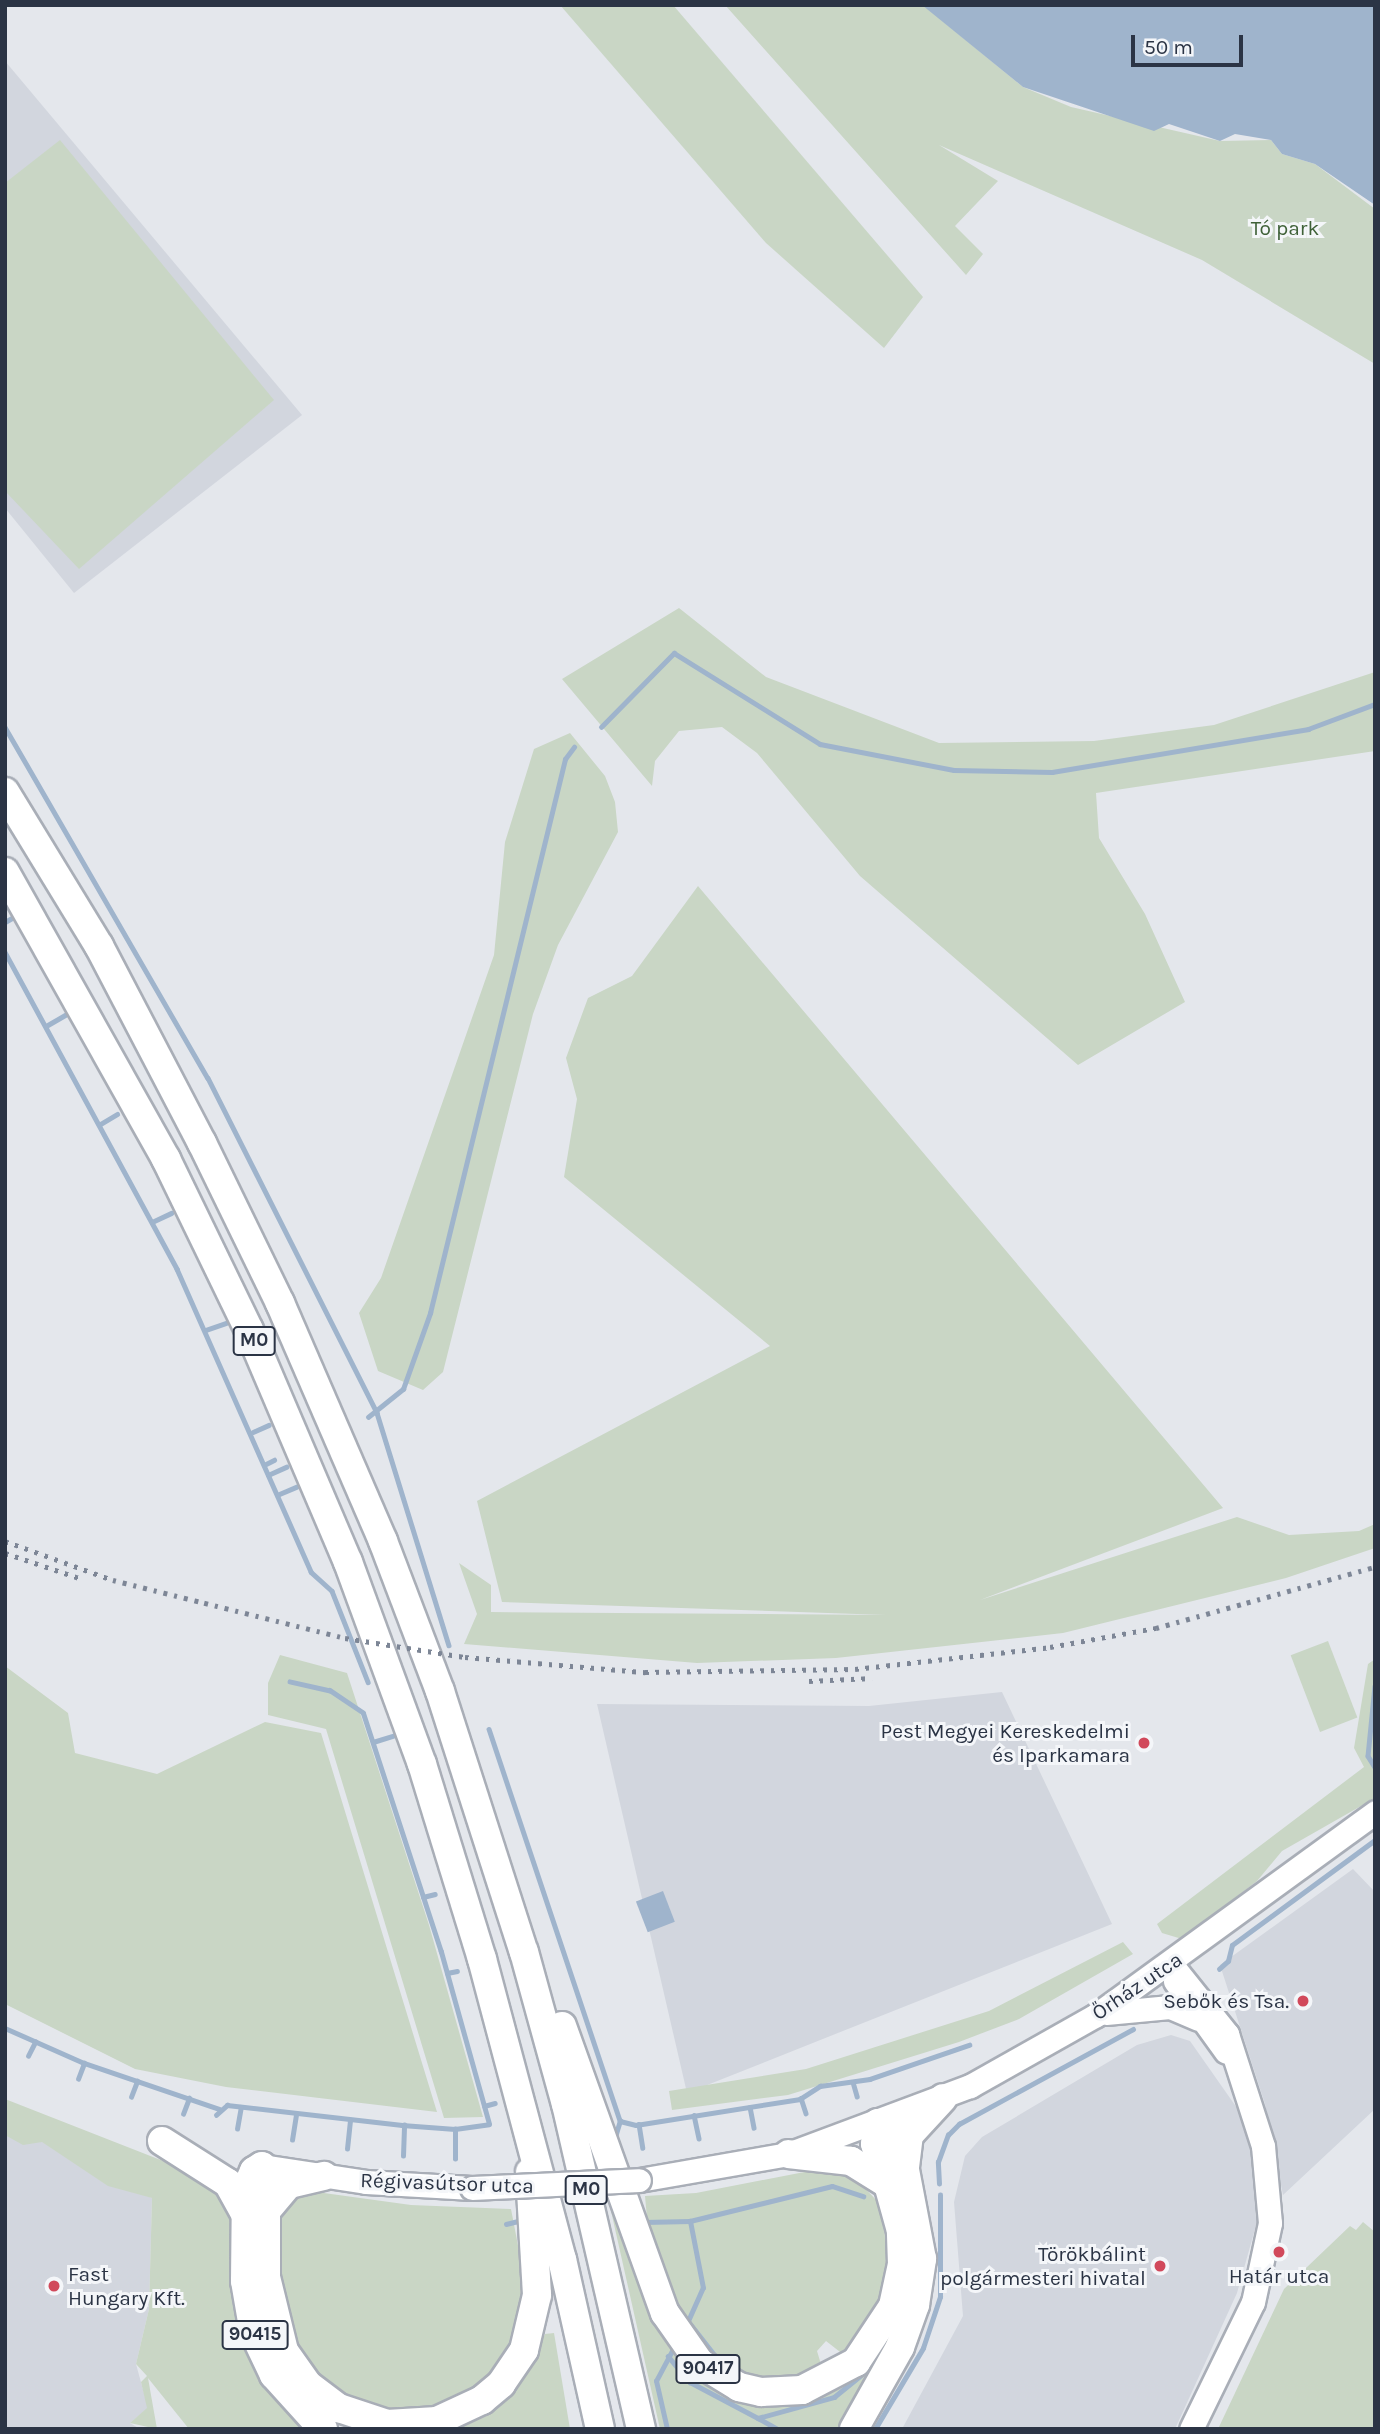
<!DOCTYPE html>
<meta charset="utf-8">
<style>
body{margin:0}
#map{position:relative;width:1380px;height:2434px;overflow:hidden;background:#e4e7ec;font-family:Karla,sans-serif}
div>[style]{position:absolute}
.built>*{inset:0;background:#d2d6de}
.green>*{inset:0;background:#c9d6c5;transform-origin:0 0}
.water>*{inset:0;background:#9fb4cc;transform-origin:0 0}
.stream>*{height:4.5px;margin:-2.25px;padding:0 2.25px;transform-origin:2.25px;border-radius:2.25px;background:#9fb4cc}
.roads{filter:drop-shadow(2px 0 #a9aeb7) drop-shadow(-2px 0 #a9aeb7) drop-shadow(0 2px #a9aeb7) drop-shadow(0 -2px #a9aeb7)}
.secondary>*{height:23px;margin:-11.5px;padding:0 11.5px;transform-origin:11.5px;border-radius:11.5px;background:#fff}
.highway>*{height:28px;margin:-14px;padding:0 14px;transform-origin:14px;border-radius:14px;background:#fff}
.rail>*{height:4.5px;margin-top:-2.25px;transform-origin:0;background:repeating-linear-gradient(90deg,#7d8696 0 3.5px,transparent 0 10.5px)}
.bridges{filter:drop-shadow(2px 0 #a9aeb7) drop-shadow(-2px 0 #a9aeb7) drop-shadow(0 2px #a9aeb7) drop-shadow(0 -2px #a9aeb7)}
.secondary-bridge>*{height:23px;margin:-11.5px;padding:0 11.5px;transform-origin:11.5px;border-radius:11.5px;background:#fff}
.dots>*{width:19px;height:19px;translate:-50% -50%;box-sizing:border-box;border:4px solid #f4f6f9;border-radius:50%}
span{translate:-50% -50%;white-space:nowrap;text-align:center;line-height:1.15;-webkit-text-stroke:6px #f4f6f9;paint-order:stroke}
.shield-label span{padding:2px 5px;background:#f4f6f9;border:2px solid;border-radius:5px;-webkit-text-stroke-width:0}
.shield-label{font-size:19px;color:#2b3445;font-weight:700}
.park-label{font-size:21px;color:#3f6138}
.poi-label{font-size:21px;color:#2b3445}
.right{translate:-100% -50%;text-align:right}
.left{translate:0 -50%;text-align:left}
.street-label{font-size:21px;color:#2b3445}
.frame{position:absolute;inset:0;border:7px solid #2b3445;pointer-events:none}
.scale{position:absolute;left:1131px;top:35px;width:112px;height:32px;box-sizing:border-box;border:4px solid #2b3445;border-top:0;padding-left:9px;font-size:21px;line-height:24px;white-space:nowrap;color:#2b3445;-webkit-text-stroke:5px #f4f6f9;paint-order:stroke}
</style>
<div id="map">
<div class="built">
<i style="clip-path:polygon(5px 61px,302px 415px,74px 593px,5px 508px)"></i>
<i style="clip-path:polygon(1002px 1692px,1112px 1924px,687px 2093px,597px 1704px,869px 1706px)"></i>
<i style="clip-path:polygon(1353px 1869px,1375px 1892px,1375px 2109px,1283px 2195px,1265px 2104px,1220px 1965px)"></i>
<i style="clip-path:polygon(1171px 2035px,1190px 2041px,1244px 2118px,1257px 2159px,1259px 2215px,1237px 2293px,1175px 2429px,902px 2429px,963px 2316px,954px 2202px,965px 2156px,982px 2137px,1137px 2045px)"></i>
<i style="clip-path:polygon(5px 2119px,152px 2198px,149px 2309px,136px 2364px,148px 2408px,130px 2423px,140px 2429px,5px 2429px)"></i>
</div>
<div class="green">
<i style="clip-path:polygon(560px 5px,673px 5px,923px 297px,884px 348px,766px 243px)"></i>
<i style="clip-path:polygon(725px 5px,923px 5px,1023px 87px,1071px 107px,1220px 141px,1271px 140px,1282px 154px,1315px 164px,1375px 209px,1375px 364px,1202px 260px,939px 145px,998px 181px,955px 226px,983px 254px,966px 275px)"></i>
<i style="clip-path:polygon(60px 140px,274px 400px,79px 569px,5px 491px,5px 183px)"></i>
<i style="clip-path:polygon(679px 608px,766px 677px,939px 743px,1094px 741px,1214px 725px,1375px 672px,1375px 751px,1096px 793px,1099px 838px,1145px 914px,1185px 1002px,1078px 1065px,860px 876px,757px 753px,722px 727px,679px 731px,655px 761px,652px 786px,562px 679px)"></i>
<i style="clip-path:polygon(570px 733px,605px 776px,615px 802px,618px 832px,558px 945px,533px 1014px,443px 1372px,423px 1390px,378px 1371px,359px 1313px,381px 1278px,494px 955px,505px 842px,534px 749px)"></i>
<i style="clip-path:polygon(698px 886px,1223px 1508px,980px 1600px,1237px 1517px,1289px 1535px,1359px 1531px,1375px 1524px,1375px 1548px,1286px 1578px,1063px 1633px,836px 1658px,697px 1663px,464px 1644px,477px 1614px,459px 1563px,491px 1585px,491px 1612px,886px 1615px,502px 1602px,477px 1501px,770px 1346px,564px 1177px,577px 1099px,566px 1058px,588px 998px,632px 976px)"></i>
<i style="left:1328px;top:1641px;width:82px;height:40px;rotate:69deg"></i>
<i style="clip-path:polygon(280px 1655px,347px 1673px,429px 1925px,483px 2117px,444px 2118px,326px 1729px,268px 1715px,268px 1683px)"></i>
<i style="clip-path:polygon(1375px 1659px,1375px 1798px,1282px 1851px,1257px 1881px,1182px 1939px,1162px 1933px,1157px 1924px,1364px 1767px,1354px 1748px,1368px 1664px)"></i>
<i style="clip-path:polygon(5px 1666px,68px 1713px,75px 1753px,157px 1774px,265px 1722px,321px 1733px,437px 2112px,226px 2087px,135px 2069px,5px 2004px)"></i>
<i style="clip-path:polygon(1123px 1942px,1133px 1954px,1019px 2019px,959px 2042px,788px 2095px,672px 2110px,669px 2091px,806px 2069px,989px 2011px)"></i>
<i style="clip-path:polygon(5px 2099px,204px 2177px,224px 2193px,314px 2429px,189px 2429px,148px 2378px,157px 2429px,130px 2423px,147px 2408px,141px 2382px,147px 2376px,136px 2364px,149px 2309px,152px 2198px,108px 2186px,42px 2142px,23px 2145px,5px 2135px)"></i>
<i style="clip-path:polygon(825px 2168px,852px 2175px,883px 2207px,888px 2284px,869px 2332px,844px 2355px,826px 2341px,817px 2351px,823px 2371px,785px 2385px,719px 2368px,682px 2326px,648px 2229px,645px 2196px,696px 2193px)"></i>
<i style="clip-path:polygon(302px 2190px,411px 2205px,511px 2209px,526px 2287px,513px 2353px,471px 2397px,410px 2415px,339px 2398px,291px 2348px,274px 2260px,279px 2210px)"></i>
<i style="clip-path:polygon(615px 2209px,661px 2329px,679px 2358px,715px 2389px,751px 2402px,807px 2402px,842px 2388px,882px 2349px,886px 2352px,840px 2429px,660px 2429px,611px 2211px)"></i>
<i style="clip-path:polygon(1363px 2222px,1375px 2232px,1375px 2429px,1218px 2429px,1284px 2289px,1350px 2226px,1356px 2230px)"></i>
<i style="clip-path:polygon(554px 2333px,570px 2429px,456px 2429px,492px 2410px,527px 2373px,545px 2334px)"></i>
</div>
<div class="water">
<i style="clip-path:polygon(922px 5px,1375px 5px,1375px 205px,1315px 164px,1282px 154px,1271px 140px,1235px 134px,1220px 141px,1169px 124px,1154px 131px,1023px 87px)"></i>
<i style="left:663px;top:1891px;width:33px;height:29px;rotate:69deg"></i>
</div>
<div class="stream">
<i style="left:5px;top:727px;width:405px;rotate:60deg"></i>
<i style="left:208px;top:1078px;width:375px;rotate:63.2deg"></i>
<i style="left:377px;top:1413px;width:243px;rotate:72.8deg"></i>
<i style="left:601px;top:727px;width:104px;rotate:-45.4deg"></i>
<i style="left:674px;top:653px;width:172px;rotate:31.9deg"></i>
<i style="left:820px;top:744px;width:136px;rotate:11deg"></i>
<i style="left:954px;top:770px;width:98px;rotate:1.2deg"></i>
<i style="left:1052px;top:772px;width:260px;rotate:-9.5deg"></i>
<i style="left:1308px;top:729px;width:72px;rotate:-20.5deg"></i>
<i style="left:5px;top:922px;width:8px;rotate:-30deg"></i>
<i style="left:5px;top:952px;width:361px;rotate:61.5deg"></i>
<i style="left:177px;top:1269px;width:331px;rotate:66.1deg"></i>
<i style="left:311px;top:1572px;width:28px;rotate:42deg"></i>
<i style="left:332px;top:1591px;width:98px;rotate:68.4deg"></i>
<i style="left:46px;top:1026px;width:24px;rotate:-30deg"></i>
<i style="left:99px;top:1125px;width:21px;rotate:-31deg"></i>
<i style="left:152px;top:1222px;width:21px;rotate:-25deg"></i>
<i style="left:206px;top:1330px;width:21px;rotate:-19deg"></i>
<i style="left:368px;top:1417px;width:45px;rotate:-38.7deg"></i>
<i style="left:403px;top:1389px;width:81px;rotate:-70.4deg"></i>
<i style="left:430px;top:1313px;width:570px;rotate:-76.3deg"></i>
<i style="left:565px;top:759px;width:15px;rotate:-53deg"></i>
<i style="left:253px;top:1432px;width:17px;rotate:-24deg"></i>
<i style="left:266px;top:1464px;width:9px;rotate:-27deg"></i>
<i style="left:268px;top:1475px;width:20px;rotate:-24deg"></i>
<i style="left:277px;top:1495px;width:21px;rotate:-23deg"></i>
<i style="left:1375px;top:1686px;width:70px;rotate:95.7deg"></i>
<i style="left:1368px;top:1756px;width:13px;rotate:58deg"></i>
<i style="left:489px;top:1729px;width:413px;rotate:71.5deg"></i>
<i style="left:620px;top:2121px;width:16px;rotate:14deg"></i>
<i style="left:636px;top:2125px;width:166px;rotate:-9deg"></i>
<i style="left:800px;top:2099px;width:24px;rotate:-33deg"></i>
<i style="left:820px;top:2086px;width:50px;rotate:-8deg"></i>
<i style="left:870px;top:2079px;width:105px;rotate:-19deg"></i>
<i style="left:373px;top:1742px;width:21px;rotate:-17deg"></i>
<i style="left:423px;top:1897px;width:12px;rotate:-14deg"></i>
<i style="left:1219px;top:1969px;width:12px;rotate:-42deg"></i>
<i style="left:1228px;top:1961px;width:16px;rotate:-76deg"></i>
<i style="left:1232px;top:1945px;width:177px;rotate:-36.3deg"></i>
<i style="left:447px;top:1973px;width:10px;rotate:-11deg"></i>
<i style="left:5px;top:2028px;width:86px;rotate:23.9deg"></i>
<i style="left:84px;top:2063px;width:143px;rotate:18.8deg"></i>
<i style="left:28px;top:2056px;width:16px;rotate:-63deg"></i>
<i style="left:78px;top:2079px;width:17px;rotate:-69deg"></i>
<i style="left:853px;top:2082px;width:15px;rotate:74deg"></i>
<i style="left:131px;top:2097px;width:17px;rotate:-69deg"></i>
<i style="left:801px;top:2098px;width:16px;rotate:72deg"></i>
<i style="left:484px;top:2106px;width:11px;rotate:-15deg"></i>
<i style="left:750px;top:2107px;width:21px;rotate:79deg"></i>
<i style="left:183px;top:2114px;width:17px;rotate:-69deg"></i>
<i style="left:216px;top:2115px;width:15px;rotate:-42deg"></i>
<i style="left:227px;top:2105px;width:176px;rotate:6.5deg"></i>
<i style="left:402px;top:2125px;width:53px;rotate:4.3deg"></i>
<i style="left:455px;top:2129px;width:34px;rotate:-8deg"></i>
<i style="left:489px;top:2124px;width:179px;rotate:-105.6deg"></i>
<i style="left:441px;top:1952px;width:251px;rotate:-108.1deg"></i>
<i style="left:363px;top:1713px;width:40px;rotate:-146deg"></i>
<i style="left:330px;top:1691px;width:41px;rotate:-167.3deg"></i>
<i style="left:694px;top:2115px;width:24px;rotate:78deg"></i>
<i style="left:639px;top:2124px;width:24px;rotate:81deg"></i>
<i style="left:237px;top:2129px;width:22px;rotate:-80deg"></i>
<i style="left:615px;top:2137px;width:17px;rotate:-73deg"></i>
<i style="left:292px;top:2140px;width:25px;rotate:-81deg"></i>
<i style="left:347px;top:2149px;width:29px;rotate:-84deg"></i>
<i style="left:403px;top:2156px;width:31px;rotate:-88deg"></i>
<i style="left:455px;top:2159px;width:30px;rotate:-90deg"></i>
<i style="left:939px;top:2184px;width:22px;rotate:-93deg"></i>
<i style="left:938px;top:2162px;width:29px;rotate:-70deg"></i>
<i style="left:948px;top:2135px;width:16px;rotate:-45deg"></i>
<i style="left:959px;top:2124px;width:198px;rotate:-28.6deg"></i>
<i style="left:644px;top:2222px;width:46px;rotate:-1.2deg"></i>
<i style="left:690px;top:2221px;width:146px;rotate:-13.8deg"></i>
<i style="left:832px;top:2186px;width:33px;rotate:18deg"></i>
<i style="left:506px;top:2224px;width:16px;rotate:-14deg"></i>
<i style="left:688px;top:2321px;width:47px;rotate:51.9deg"></i>
<i style="left:688px;top:2321px;width:36px;rotate:-66deg"></i>
<i style="left:703px;top:2288px;width:68px;rotate:-101deg"></i>
<i style="left:668px;top:2356px;width:34px;rotate:50deg"></i>
<i style="left:690px;top:2382px;width:77px;rotate:27.9deg"></i>
<i style="left:758px;top:2418px;width:79px;rotate:-15.4deg"></i>
<i style="left:834px;top:2397px;width:55px;rotate:-39.1deg"></i>
<i style="left:758px;top:2418px;width:23px;rotate:29deg"></i>
<i style="left:667px;top:2429px;width:49px;rotate:-102.9deg"></i>
<i style="left:656px;top:2381px;width:34px;rotate:-62deg"></i>
<i style="left:875px;top:2429px;width:94px;rotate:-59.3deg"></i>
<i style="left:923px;top:2348px;width:54px;rotate:-71.6deg"></i>
<i style="left:940px;top:2297px;width:102px;rotate:-90deg"></i>
</div>
<div class="roads">
<div class="secondary">
<i style="left:1171px;top:1964px;width:90px;rotate:51.3deg"></i>
<i style="left:1227px;top:2034px;width:118px;rotate:72.2deg"></i>
<i style="left:1263px;top:2146px;width:77px;rotate:84.8deg"></i>
<i style="left:1270px;top:2223px;width:81px;rotate:102.1deg"></i>
<i style="left:1253px;top:2302px;width:141px;rotate:116deg"></i>
<i style="left:1175px;top:1981px;width:87px;rotate:54.3deg"></i>
<i style="left:1106px;top:2013px;width:64px;rotate:-5.4deg"></i>
<i style="left:1170px;top:2007px;width:30px;rotate:23deg"></i>
<i style="left:262px;top:2166px;width:105px;rotate:8.7deg"></i>
<i style="left:366px;top:2182px;width:106px;rotate:3.2deg"></i>
<i style="left:639px;top:2180px;width:151px;rotate:-9.9deg"></i>
<i style="left:788px;top:2154px;width:194px;rotate:-20.5deg"></i>
<i style="left:970px;top:2086px;width:145px;rotate:-29.4deg"></i>
<i style="left:1096px;top:2015px;width:345px;rotate:-36deg"></i>
</div>
<div class="highway">
<i style="left:5px;top:792px;width:180px;rotate:58.6deg"></i>
<i style="left:99px;top:946px;width:222px;rotate:62.4deg"></i>
<i style="left:202px;top:1143px;width:178px;rotate:64deg"></i>
<i style="left:280px;top:1303px;width:259px;rotate:66.6deg"></i>
<i style="left:383px;top:1541px;width:160px;rotate:69.2deg"></i>
<i style="left:440px;top:1691px;width:274px;rotate:72.2deg"></i>
<i style="left:524px;top:1952px;width:158px;rotate:74.6deg"></i>
<i style="left:566px;top:2104px;width:334px;rotate:77deg"></i>
<i style="left:5px;top:872px;width:329px;rotate:60.7deg"></i>
<i style="left:166px;top:1159px;width:190px;rotate:64.1deg"></i>
<i style="left:249px;top:1330px;width:252px;rotate:66.9deg"></i>
<i style="left:348px;top:1562px;width:215px;rotate:69.9deg"></i>
<i style="left:422px;top:1764px;width:204px;rotate:72.9deg"></i>
<i style="left:482px;top:1959px;width:310px;rotate:75.1deg"></i>
<i style="left:562px;top:2259px;width:174px;rotate:77.4deg"></i>
<i style="left:562px;top:2026px;width:305px;rotate:70.3deg"></i>
<i style="left:665px;top:2313px;width:61px;rotate:55deg"></i>
<i style="left:700px;top:2363px;width:46px;rotate:31.6deg"></i>
<i style="left:739px;top:2387px;width:23px;rotate:13deg"></i>
<i style="left:761px;top:2392px;width:41px;rotate:-2.8deg"></i>
<i style="left:802px;top:2390px;width:61px;rotate:-27.4deg"></i>
<i style="left:856px;top:2362px;width:67px;rotate:-56.5deg"></i>
<i style="left:893px;top:2306px;width:43px;rotate:-77.9deg"></i>
<i style="left:902px;top:2264px;width:33px;rotate:-92deg"></i>
<i style="left:901px;top:2231px;width:49px;rotate:-105.5deg"></i>
<i style="left:888px;top:2184px;width:44px;rotate:-148.1deg"></i>
<i style="left:851px;top:2161px;width:63px;rotate:-173.7deg"></i>
<i style="left:162px;top:2141px;width:78px;rotate:32.5deg"></i>
<i style="left:228px;top:2183px;width:35px;rotate:61deg"></i>
<i style="left:905px;top:2167px;width:32px;rotate:-83deg"></i>
<i style="left:909px;top:2135px;width:50px;rotate:-47.4deg"></i>
<i style="left:266px;top:2211px;width:35px;rotate:-50deg"></i>
<i style="left:289px;top:2184px;width:36px;rotate:-13deg"></i>
<i style="left:323px;top:2429px;width:73px;rotate:-132.2deg"></i>
<i style="left:274px;top:2375px;width:47px;rotate:-115.5deg"></i>
<i style="left:254px;top:2333px;width:53px;rotate:-99.8deg"></i>
<i style="left:245px;top:2281px;width:92px;rotate:-89.4deg"></i>
<i style="left:246px;top:2189px;width:20px;rotate:-66deg"></i>
<i style="left:254px;top:2171px;width:9px;rotate:-32deg"></i>
<i style="left:262px;top:2166px;width:13px;rotate:72deg"></i>
<i style="left:266px;top:2178px;width:99px;rotate:90deg"></i>
<i style="left:266px;top:2277px;width:76px;rotate:76.3deg"></i>
<i style="left:284px;top:2351px;width:42px;rotate:54.8deg"></i>
<i style="left:308px;top:2385px;width:39px;rotate:37deg"></i>
<i style="left:339px;top:2408px;width:51px;rotate:18.4deg"></i>
<i style="left:387px;top:2424px;width:50px;rotate:-3.4deg"></i>
<i style="left:437px;top:2421px;width:50px;rotate:-25deg"></i>
<i style="left:482px;top:2400px;width:25px;rotate:-40deg"></i>
<i style="left:501px;top:2384px;width:41px;rotate:-55.9deg"></i>
<i style="left:524px;top:2350px;width:57px;rotate:-76.7deg"></i>
<i style="left:537px;top:2295px;width:123px;rotate:-93.3deg"></i>
<i style="left:854px;top:2429px;width:94px;rotate:-60.7deg"></i>
<i style="left:900px;top:2347px;width:45px;rotate:-70.3deg"></i>
<i style="left:915px;top:2305px;width:47px;rotate:-81.3deg"></i>
<i style="left:922px;top:2259px;width:91px;rotate:-100.8deg"></i>
<i style="left:905px;top:2170px;width:33px;rotate:-111deg"></i>
<i style="left:893px;top:2139px;width:22px;rotate:-133deg"></i>
<i style="left:878px;top:2123px;width:21px;rotate:98deg"></i>
<i style="left:875px;top:2144px;width:42px;rotate:72deg"></i>
</div>
</div>
<div class="rail">
<i style="left:5px;top:1541px;width:115px;rotate:19.9deg"></i>
<i style="left:113px;top:1580px;width:239px;rotate:14deg"></i>
<i style="left:345px;top:1638px;width:121px;rotate:9deg"></i>
<i style="left:465px;top:1657px;width:181px;rotate:4.8deg"></i>
<i style="left:645px;top:1672px;width:210px;rotate:-0.8deg"></i>
<i style="left:855px;top:1669px;width:196px;rotate:-6.4deg"></i>
<i style="left:1050px;top:1647px;width:108px;rotate:-10.2deg"></i>
<i style="left:1156px;top:1628px;width:227px;rotate:-15.6deg"></i>
<i style="left:5px;top:1553px;width:81px;rotate:18.7deg"></i>
<i style="left:809px;top:1681px;width:63px;rotate:-2.7deg"></i>
</div>
<div class="bridges">
<div class="secondary-bridge">
<i style="left:472px;top:2188px;width:167px;rotate:-2.7deg"></i>
</div>
</div>
<div class="dots">
<i style="left:1144px;top:1743px;background:#d1495b"></i>
<i style="left:1303px;top:2001px;background:#d1495b"></i>
<i style="left:1279px;top:2252px;background:#d1495b"></i>
<i style="left:1160px;top:2266px;background:#d1495b"></i>
<i style="left:54px;top:2286px;background:#d1495b"></i>
</div>
<div class="shield-label">
<span style="left:254px;top:1341px">M0</span>
<span style="left:586px;top:2190px">M0</span>
<span style="left:255px;top:2335px">90415</span>
<span style="left:708px;top:2369px">90417</span>
</div>
<div class="park-label">
<span style="left:1285px;top:228px">Tó park</span>
</div>
<div class="poi-label">
<span class="right" style="left:1130px;top:1743px">Pest Megyei Kereskedelmi<br>és Iparkamara</span>
<span class="right" style="left:1289px;top:2001px">Sebők és Tsa.</span>
<span class="right" style="left:1146px;top:2266px">Törökbálint<br>polgármesteri hivatal</span>
<span class="left" style="left:68px;top:2286px">Fast<br>Hungary Kft.</span>
<span style="left:1279px;top:2276px">Határ utca</span>
</div>
<div class="street-label">
<span style="left:1137px;top:1986px;rotate:-34deg">Őrház utca</span>
<span style="left:447px;top:2183px;rotate:2deg">Régivasútsor utca</span>
</div>
<div class="frame"></div>
<div class="scale">50 m</div>
</div>
